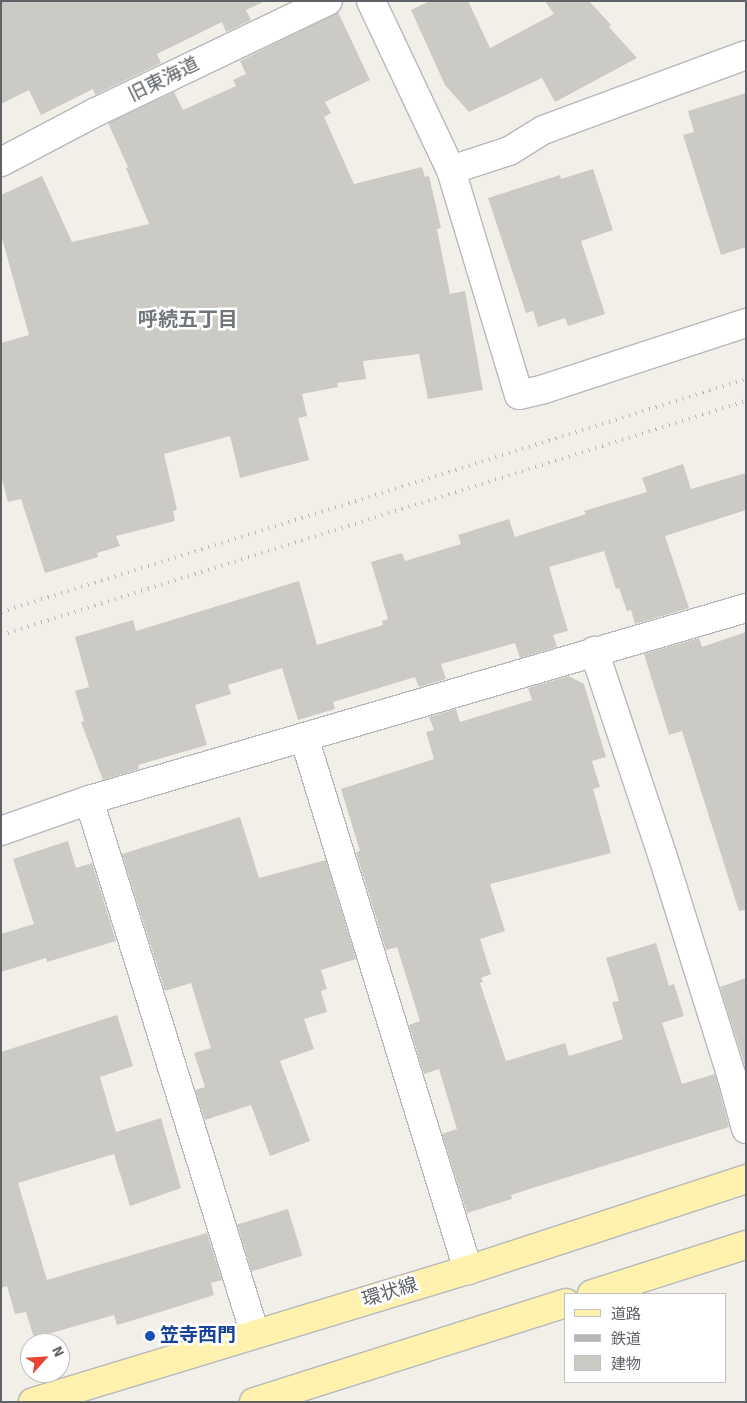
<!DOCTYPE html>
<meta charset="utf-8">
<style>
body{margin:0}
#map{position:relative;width:747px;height:1403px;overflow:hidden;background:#f1efe8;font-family:Signika,"Noto Sans JP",sans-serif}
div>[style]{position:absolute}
.building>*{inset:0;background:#cccac5;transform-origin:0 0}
.roads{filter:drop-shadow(1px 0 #b5b8bc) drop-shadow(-1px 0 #b5b8bc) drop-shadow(0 1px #b5b8bc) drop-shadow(0 -1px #b5b8bc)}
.street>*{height:28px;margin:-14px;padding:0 14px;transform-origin:14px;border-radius:14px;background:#fff}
.primary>*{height:28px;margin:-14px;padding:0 14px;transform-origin:14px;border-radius:14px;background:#fff2af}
.rail>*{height:4px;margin-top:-2px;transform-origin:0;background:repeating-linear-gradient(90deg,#b6b7b8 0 1px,transparent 0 7px)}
.dots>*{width:14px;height:14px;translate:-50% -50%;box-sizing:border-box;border:2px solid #fff;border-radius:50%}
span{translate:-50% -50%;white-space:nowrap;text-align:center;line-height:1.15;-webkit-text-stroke:5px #fff;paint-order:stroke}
.street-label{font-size:19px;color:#5f6368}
.transit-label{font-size:19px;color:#164399;font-weight:700}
.left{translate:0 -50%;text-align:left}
.neighbourhood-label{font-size:20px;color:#70757a;font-weight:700}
.frame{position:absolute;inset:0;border:2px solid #5f6368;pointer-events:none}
.legend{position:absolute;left:564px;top:1293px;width:162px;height:90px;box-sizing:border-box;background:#fff;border:1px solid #bfc1c3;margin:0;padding:6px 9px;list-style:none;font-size:15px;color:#5f6368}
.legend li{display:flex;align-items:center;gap:10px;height:25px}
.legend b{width:25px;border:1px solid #bfc1c3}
.north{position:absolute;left:20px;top:1333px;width:50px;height:50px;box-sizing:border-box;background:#fff;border:1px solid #bfc1c3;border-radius:50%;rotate:64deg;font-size:14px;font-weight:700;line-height:20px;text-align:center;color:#5f6368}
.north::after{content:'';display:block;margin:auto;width:18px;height:22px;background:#ea4335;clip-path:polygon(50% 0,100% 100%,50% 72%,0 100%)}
</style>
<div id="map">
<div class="building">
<i style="clip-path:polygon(1px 1px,265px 1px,246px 10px,251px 20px,226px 32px,222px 22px,157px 54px,161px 63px,95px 95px,93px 89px,41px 115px,29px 90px,1px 104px)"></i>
<i style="clip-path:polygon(430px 1px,468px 1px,490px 48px,554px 14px,545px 1px,589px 1px,611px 25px,609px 27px,637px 58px,555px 102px,542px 78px,469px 112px,445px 85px,411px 10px)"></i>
<i style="clip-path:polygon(338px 12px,370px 80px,325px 102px,331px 113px,324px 117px,354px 184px,422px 167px,425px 177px,429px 176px,441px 228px,437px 229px,450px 294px,465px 291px,483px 390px,428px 399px,419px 354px,363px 361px,366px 379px,337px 383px,338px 387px,302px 394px,307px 416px,298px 418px,309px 460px,240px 478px,230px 436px,164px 454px,177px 510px,173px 511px,175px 521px,116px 536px,120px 546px,97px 553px,98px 557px,45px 573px,21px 499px,8px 502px,1px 476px,1px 343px,29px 335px,1px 235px,1px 195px,42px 176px,72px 242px,149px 224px,126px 168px,128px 167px,108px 123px,174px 92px,183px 110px,236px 86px,233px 80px,246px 74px,240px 61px)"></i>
<i style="clip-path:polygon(746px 93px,746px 247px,721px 255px,683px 135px,694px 132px,688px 111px)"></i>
<i style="clip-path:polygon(593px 169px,613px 230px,581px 241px,605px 314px,568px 326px,565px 318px,538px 327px,533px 311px,526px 313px,488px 198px,560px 175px,561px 179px)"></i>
<i style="clip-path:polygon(683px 464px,691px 489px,746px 473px,746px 510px,665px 536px,689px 608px,635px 624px,631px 610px,627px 611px,619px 588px,616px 589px,604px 551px,549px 567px,568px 631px,553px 635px,557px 647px,520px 658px,515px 643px,441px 664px,446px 679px,419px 687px,415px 677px,333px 702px,335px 709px,298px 720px,282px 668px,228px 685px,231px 694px,195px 705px,207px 745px,138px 765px,139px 769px,103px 780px,81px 722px,84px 721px,75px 691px,89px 687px,75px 637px,133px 620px,136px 631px,299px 581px,317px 645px,383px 625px,382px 621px,388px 619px,371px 562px,402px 553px,405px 561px,461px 544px,458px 535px,509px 519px,515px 537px,586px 514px,584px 511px,647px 492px,642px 478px)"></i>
<i style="clip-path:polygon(746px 632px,746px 910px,739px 911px,682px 731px,669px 735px,644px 654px,699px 638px,702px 647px)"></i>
<i style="clip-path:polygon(569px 676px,584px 684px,606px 757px,592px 761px,600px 787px,593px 789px,611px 853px,490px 884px,505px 931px,480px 939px,491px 974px,481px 978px,483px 982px,480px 983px,506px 1061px,565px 1043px,569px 1056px,623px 1039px,612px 1002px,619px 1001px,606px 958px,656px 943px,669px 986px,674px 984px,684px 1016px,662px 1023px,682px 1084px,715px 1074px,729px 1127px,539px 1186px,511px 1195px,512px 1199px,467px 1213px,442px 1134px,457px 1129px,439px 1069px,424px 1074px,409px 1025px,420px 1021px,397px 947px,386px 950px,356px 852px,360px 851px,341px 789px,434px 759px,426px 732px,434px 730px,429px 717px,456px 709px,460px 722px,532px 700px,528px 688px)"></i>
<i style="clip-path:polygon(240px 817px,259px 878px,326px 860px,356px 959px,321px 970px,327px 989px,321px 991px,327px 1012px,304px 1019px,314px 1049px,280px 1061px,310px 1141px,270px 1156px,251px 1105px,205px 1120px,195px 1090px,205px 1087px,194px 1053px,211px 1048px,191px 983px,165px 991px,122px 854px)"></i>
<i style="clip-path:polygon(68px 841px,76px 868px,92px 863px,116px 941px,47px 962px,46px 958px,1px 972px,1px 934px,34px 924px,13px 859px)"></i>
<i style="clip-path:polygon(746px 978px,746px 1069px,720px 987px)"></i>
<i style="clip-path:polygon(117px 1015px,133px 1066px,100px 1077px,116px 1132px,161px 1118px,181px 1188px,130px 1206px,114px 1154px,18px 1183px,47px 1280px,207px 1233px,222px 1280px,211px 1283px,214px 1295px,157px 1313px,117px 1325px,114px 1315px,34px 1338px,26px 1312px,15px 1314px,7px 1286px,1px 1288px,1px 1052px)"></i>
<i style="left:288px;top:1209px;width:49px;height:53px;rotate:73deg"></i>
</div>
<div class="roads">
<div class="street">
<i style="left:371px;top:1px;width:187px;rotate:64.7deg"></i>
<i style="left:746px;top:55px;width:216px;rotate:159.7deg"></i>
<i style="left:543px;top:130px;width:40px;rotate:148deg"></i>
<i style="left:509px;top:151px;width:61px;rotate:161.9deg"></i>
<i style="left:451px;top:170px;width:235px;rotate:73.2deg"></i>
<i style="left:519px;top:395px;width:26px;rotate:-13deg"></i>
<i style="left:544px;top:389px;width:213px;rotate:-18.1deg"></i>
<i style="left:1px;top:162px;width:107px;rotate:-27.8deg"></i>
<i style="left:96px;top:112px;width:257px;rotate:-25.6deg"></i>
<i style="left:594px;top:651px;width:214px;rotate:71.5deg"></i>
<i style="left:662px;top:854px;width:234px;rotate:72.6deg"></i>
<i style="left:732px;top:1077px;width:54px;rotate:74.9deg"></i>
<i style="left:304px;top:737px;width:558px;rotate:72.9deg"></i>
<i style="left:89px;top:800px;width:559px;rotate:72.73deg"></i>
<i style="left:1px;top:831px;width:93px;rotate:-19.4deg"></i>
<i style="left:89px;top:800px;width:684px;rotate:-16.29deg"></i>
</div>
<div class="primary">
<i style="left:592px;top:1294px;width:162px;rotate:-17.7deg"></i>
<i style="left:33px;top:1402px;width:455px;rotate:-16.9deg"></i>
<i style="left:468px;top:1270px;width:293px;rotate:-18.1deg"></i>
<i style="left:254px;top:1402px;width:327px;rotate:-17.6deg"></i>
</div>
</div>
<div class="rail">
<i style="left:1px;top:612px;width:781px;rotate:-17.37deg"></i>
<i style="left:1px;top:635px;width:781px;rotate:-17.44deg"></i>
</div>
<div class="dots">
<i style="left:150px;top:1336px;background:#1a4fb4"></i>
</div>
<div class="street-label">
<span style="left:164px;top:80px;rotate:-26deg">旧東海道</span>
<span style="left:390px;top:1293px;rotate:-17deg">環状線</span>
</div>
<div class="transit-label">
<span class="left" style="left:160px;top:1336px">笠寺西門</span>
</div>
<div class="neighbourhood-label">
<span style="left:188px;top:319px">呼続五丁目</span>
</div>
<div class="frame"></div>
<ul class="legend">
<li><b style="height:6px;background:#fff2af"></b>道路</li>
<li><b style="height:6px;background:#b6b7b8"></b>鉄道</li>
<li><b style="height:14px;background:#cccac5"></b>建物</li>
</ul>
<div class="north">N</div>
</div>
